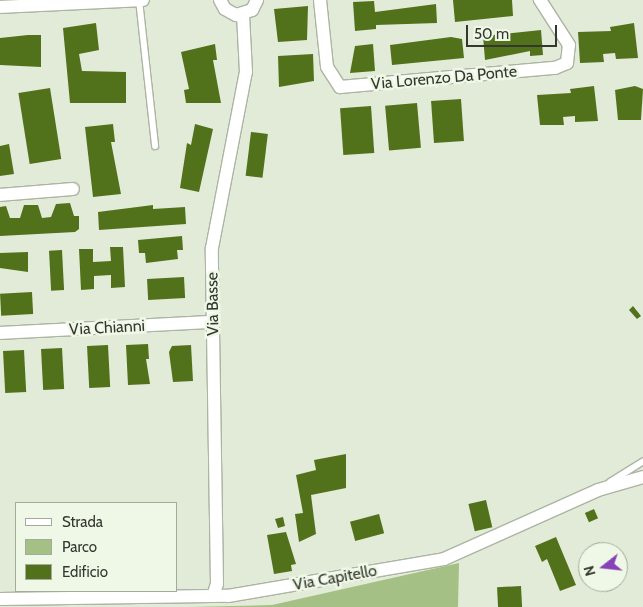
<!DOCTYPE html>
<style>
body{margin:0}
#map{position:relative;width:643px;height:607px;overflow:hidden;background:#e2ebd8;font-family:Cabin,sans-serif}
div>[style]{position:absolute}
.green>*{inset:0;background:#a4c085}
.building>*{inset:0;background:#51721a;transform-origin:0 0}
.roads{filter:drop-shadow(1px 0 #acb4a3) drop-shadow(-1px 0 #acb4a3) drop-shadow(0 1px #acb4a3) drop-shadow(0 -1px #acb4a3)}
.lane>*{height:6px;margin:-3px;padding:0 3px;transform-origin:3px;border-radius:3px;background:#fff}
.street>*{height:12px;margin:-6px;padding:0 6px;transform-origin:6px;border-radius:6px;background:#fff}
span{translate:-50% -50%;white-space:nowrap;text-align:center;line-height:1.15;-webkit-text-stroke:5px #eff8e6;paint-order:stroke}
.street-label{font-size:16px;color:#33372f}
.legend{position:absolute;left:15px;top:502px;width:162px;height:90px;box-sizing:border-box;background:#eff8e6;border:1px solid #a4ab9d;margin:0;padding:6px 9px;list-style:none;font-size:15px;color:#33372f}
.legend li{display:flex;align-items:center;gap:10px;height:25px}
.legend b{width:25px;border:1px solid #a4ab9d}
.north{position:absolute;left:578px;top:542px;width:50px;height:50px;box-sizing:border-box;background:#eff8e6;border:1px solid #a4ab9d;border-radius:50%;rotate:254deg;font-size:14px;font-weight:700;line-height:20px;text-align:center;color:#33372f}
.north::after{content:'';display:block;margin:auto;width:18px;height:22px;background:#8642b6;clip-path:polygon(50% 0,100% 100%,50% 72%,0 100%)}
.scale{position:absolute;left:466px;top:25px;width:91px;height:22px;box-sizing:border-box;border:2px solid #33372f;border-top:0;padding-left:6px;font-size:15px;line-height:18px;white-space:nowrap;color:#33372f;-webkit-text-stroke:4px #eff8e6;paint-order:stroke}
</style>
<div id="map">
<div class="green">
<i style="clip-path:polygon(459px 563px,458px 607px,189px 607px,272px 605px)"></i>
</div>
<div class="building">
<i style="clip-path:polygon(453px 0,512px 0,513px 16px,455px 22px)"></i>
<i style="clip-path:polygon(374px 1px,375px 12px,436px 4px,437px 23px,376px 25px,376px 29px,355px 31px,353px 2px)"></i>
<i style="clip-path:polygon(308px 6px,307px 40px,278px 42px,274px 9px)"></i>
<i style="clip-path:polygon(96px 23px,99px 50px,79px 54px,82px 71px,126px 72px,126px 103px,70px 103px,63px 28px)"></i>
<i style="clip-path:polygon(634px 23px,638px 58px,616px 59px,615px 53px,603px 54px,604px 62px,580px 63px,578px 32px,611px 31px,610px 27px)"></i>
<i style="clip-path:polygon(541px 30px,543px 55px,530px 56px,530px 51px,485px 60px,483px 36px)"></i>
<i style="clip-path:polygon(28px 35px,41px 35px,41px 67px,0 65px,0 38px)"></i>
<i style="clip-path:polygon(451px 37px,462px 39px,464px 58px,392px 65px,390px 45px)"></i>
<i style="clip-path:polygon(215px 44px,217px 60px,213px 60px,221px 103px,186px 103px,184px 90px,189px 89px,181px 52px)"></i>
<i style="clip-path:polygon(373px 44px,375px 71px,350px 73px,355px 46px)"></i>
<i style="clip-path:polygon(313px 54px,314px 81px,279px 87px,278px 56px)"></i>
<i style="clip-path:polygon(594px 86px,598px 121px,575px 122px,575px 116px,563px 117px,564px 125px,540px 125px,537px 95px,571px 93px,570px 89px)"></i>
<i style="clip-path:polygon(635px 86px,643px 89px,641px 120px,618px 120px,615px 90px)"></i>
<i style="left:50px;top:88px;width:72px;height:32px;rotate:81deg"></i>
<i style="left:461px;top:99px;width:42px;height:30px;rotate:86deg"></i>
<i style="left:417px;top:103px;width:45px;height:32px;rotate:85deg"></i>
<i style="left:371px;top:106px;width:47px;height:31px;rotate:86deg"></i>
<i style="clip-path:polygon(113px 124px,115px 142px,111px 142px,121px 194px,93px 197px,85px 127px)"></i>
<i style="clip-path:polygon(195px 124px,213px 129px,199px 192px,180px 188px,187px 143px,191px 145px)"></i>
<i style="left:251px;top:132px;width:17px;height:44px;rotate:7deg"></i>
<i style="clip-path:polygon(9px 144px,14px 174px,0 176px,0 146px)"></i>
<i style="clip-path:polygon(70px 203px,74px 216px,79px 216px,79px 229px,75px 232px,0 236px,0 207px,6px 206px,10px 218px,20px 218px,24px 205px,38px 205px,42px 218px,51px 217px,56px 204px)"></i>
<i style="clip-path:polygon(153px 205px,153px 209px,185px 207px,186px 224px,99px 230px,98px 212px)"></i>
<i style="clip-path:polygon(182px 236px,183px 250px,177px 250px,178px 259px,146px 263px,145px 253px,139px 253px,138px 240px)"></i>
<i style="clip-path:polygon(110px 247px,123px 247px,125px 287px,111px 288px,111px 275px,94px 276px,94px 289px,81px 290px,79px 249px,93px 249px,93px 262px,111px 261px)"></i>
<i style="left:62px;top:250px;width:40px;height:13px;rotate:87deg"></i>
<i style="clip-path:polygon(28px 252px,28px 272px,0 268px,0 253px)"></i>
<i style="left:184px;top:277px;width:21px;height:37px;rotate:87deg"></i>
<i style="left:32px;top:292px;width:22px;height:32px;rotate:87deg"></i>
<i style="clip-path:polygon(633px 306px,641px 316px,637px 319px,629px 310px)"></i>
<i style="clip-path:polygon(148px 344px,149px 359px,146px 359px,150px 384px,128px 385px,126px 345px)"></i>
<i style="left:108px;top:345px;width:42px;height:21px;rotate:87deg"></i>
<i style="clip-path:polygon(191px 345px,193px 381px,173px 382px,169px 352px,172px 346px)"></i>
<i style="left:62px;top:348px;width:41px;height:21px;rotate:87deg"></i>
<i style="left:24px;top:350px;width:42px;height:21px;rotate:87deg"></i>
<i style="clip-path:polygon(346px 454px,346px 488px,311px 495px,316px 534px,299px 542px,295px 514px,303px 513px,296px 475px,316px 470px,314px 460px)"></i>
<i style="left:486px;top:500px;width:28px;height:18px;rotate:77deg"></i>
<i style="left:594px;top:509px;width:10px;height:10px;rotate:66deg"></i>
<i style="left:379px;top:514px;width:20px;height:30px;rotate:75deg"></i>
<i style="clip-path:polygon(283px 517px,285px 526px,278px 528px,275px 519px)"></i>
<i style="clip-path:polygon(286px 532px,296px 564px,291px 565px,292px 571px,274px 574px,267px 535px)"></i>
<i style="clip-path:polygon(556px 537px,576px 585px,560px 591px,547px 559px,542px 562px,535px 546px)"></i>
<i style="left:521px;top:586px;width:21px;height:24px;rotate:87deg"></i>
</div>
<div class="roads">
<div class="lane">
<i style="left:139px;top:0;width:147px;rotate:83.7deg"></i>
<i style="left:610px;top:482px;width:39px;rotate:-32deg"></i>
</div>
<div class="street">
<i style="left:220px;top:0;width:10px;rotate:61deg"></i>
<i style="left:225px;top:9px;width:13px;rotate:29deg"></i>
<i style="left:236px;top:15px;width:17px;rotate:-17deg"></i>
<i style="left:252px;top:10px;width:11px;rotate:-63deg"></i>
<i style="left:320px;top:0;width:67px;rotate:84deg"></i>
<i style="left:327px;top:67px;width:24px;rotate:57deg"></i>
<i style="left:340px;top:87px;width:216px;rotate:-5.1deg"></i>
<i style="left:555px;top:68px;width:13px;rotate:-23deg"></i>
<i style="left:567px;top:63px;width:18px;rotate:-84deg"></i>
<i style="left:569px;top:45px;width:54px;rotate:-122.8deg"></i>
<i style="left:0;top:7px;width:143px;rotate:-2.8deg"></i>
<i style="left:0;top:195px;width:73px;rotate:-4.7deg"></i>
<i style="left:0;top:333px;width:213px;rotate:-3deg"></i>
<i style="left:213px;top:596px;width:13px;rotate:-72deg"></i>
<i style="left:217px;top:584px;width:336px;rotate:-90.9deg"></i>
<i style="left:212px;top:248px;width:179px;rotate:-79.1deg"></i>
<i style="left:246px;top:72px;width:58px;rotate:-93deg"></i>
<i style="left:0;top:599px;width:228px;rotate:-0.8deg"></i>
<i style="left:228px;top:596px;width:219px;rotate:-9.7deg"></i>
<i style="left:444px;top:559px;width:169px;rotate:-24.1deg"></i>
<i style="left:598px;top:490px;width:47px;rotate:-16.1deg"></i>
</div>
</div>
<div class="street-label">
<span style="left:444px;top:78px;rotate:-5deg">Via Lorenzo Da Ponte</span>
<span style="left:213px;top:304px;rotate:-91deg">Via Basse</span>
<span style="left:107px;top:328px;rotate:-3deg">Via Chianni</span>
<span style="left:335px;top:578px;rotate:-10deg">Via Capitello</span>
</div>
<ul class="legend">
<li><b style="height:6px;background:#fff"></b>Strada</li>
<li><b style="height:14px;background:#a4c085"></b>Parco</li>
<li><b style="height:14px;background:#51721a"></b>Edificio</li>
</ul>
<div class="north">N</div>
<div class="scale">50 m</div>
</div>
